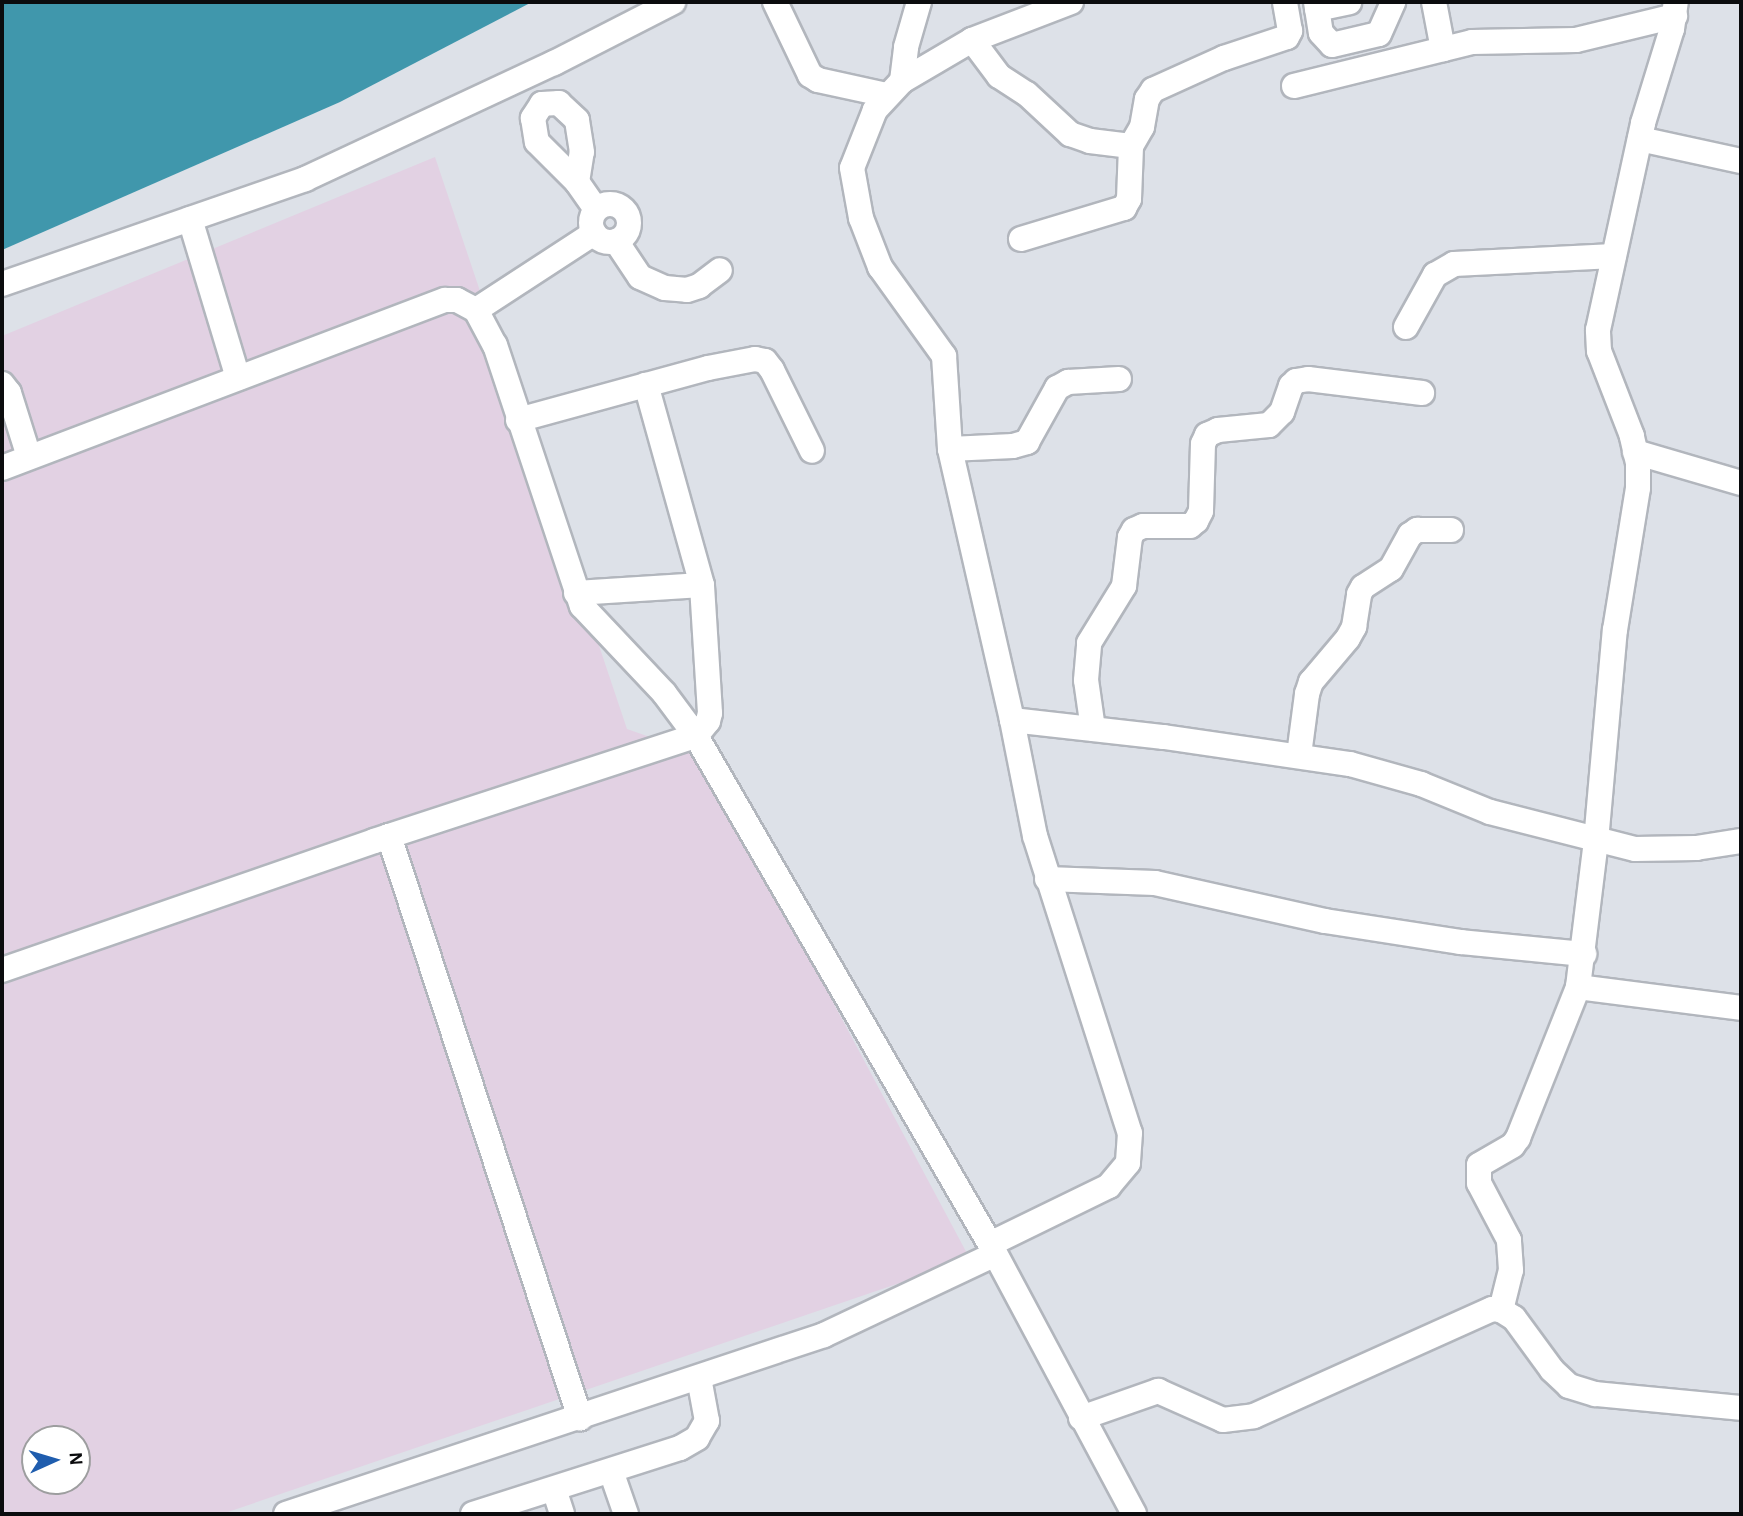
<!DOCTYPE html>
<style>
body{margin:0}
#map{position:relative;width:1743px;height:1516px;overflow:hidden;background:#dde1e8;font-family:"Alegreya Sans",sans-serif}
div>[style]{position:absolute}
.commercial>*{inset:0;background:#e2d1e3}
.water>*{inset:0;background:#4097ac}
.roads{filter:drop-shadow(2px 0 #b2b6bd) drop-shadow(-2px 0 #b2b6bd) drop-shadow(0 2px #b2b6bd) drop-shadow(0 -2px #b2b6bd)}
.minor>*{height:24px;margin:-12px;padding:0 12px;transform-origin:12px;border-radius:12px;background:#fff}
.minor>.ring{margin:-12px;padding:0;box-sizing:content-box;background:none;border:24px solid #fff;border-radius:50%}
span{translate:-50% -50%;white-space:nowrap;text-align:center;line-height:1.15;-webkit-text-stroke:5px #fff;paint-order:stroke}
.frame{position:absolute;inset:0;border:4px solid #0b0c0e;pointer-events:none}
.north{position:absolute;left:21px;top:1425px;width:70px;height:70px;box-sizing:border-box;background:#fff;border:2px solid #9d9e9f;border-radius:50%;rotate:86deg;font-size:19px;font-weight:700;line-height:28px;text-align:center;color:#0b0c0e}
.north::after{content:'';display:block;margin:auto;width:24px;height:32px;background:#1f5dae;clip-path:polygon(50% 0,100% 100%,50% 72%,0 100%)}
</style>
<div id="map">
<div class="commercial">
<i style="clip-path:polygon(evenodd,435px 157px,627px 729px,701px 755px,970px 1259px,222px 1514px,2px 1514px,2px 336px,435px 157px,35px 1439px,77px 1439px,77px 1481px,35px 1481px,35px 1439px)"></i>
</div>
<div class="water">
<i style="clip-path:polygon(2px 2px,532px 2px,340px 102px,2px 250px)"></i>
</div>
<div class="roads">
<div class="minor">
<i style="left:775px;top:2px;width:81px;rotate:64.4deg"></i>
<i style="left:810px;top:75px;width:9px;rotate:32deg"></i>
<i style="left:818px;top:80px;width:71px;rotate:12.3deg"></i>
<i style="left:1071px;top:2px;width:106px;rotate:159deg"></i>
<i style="left:972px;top:40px;width:81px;rotate:149.6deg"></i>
<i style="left:902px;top:81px;width:40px;rotate:133deg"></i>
<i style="left:875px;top:110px;width:62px;rotate:111.6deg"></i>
<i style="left:852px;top:168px;width:51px;rotate:79.8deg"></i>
<i style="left:861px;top:218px;width:53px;rotate:68.8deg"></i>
<i style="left:880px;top:267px;width:110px;rotate:54.3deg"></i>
<i style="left:944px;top:356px;width:93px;rotate:86.3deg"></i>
<i style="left:950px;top:449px;width:278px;rotate:77.1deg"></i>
<i style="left:1012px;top:720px;width:118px;rotate:78.8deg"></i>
<i style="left:1035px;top:836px;width:312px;rotate:72.3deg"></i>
<i style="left:1130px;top:1133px;width:30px;rotate:94deg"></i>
<i style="left:1128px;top:1163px;width:30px;rotate:130deg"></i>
<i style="left:1109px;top:1186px;width:132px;rotate:154deg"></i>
<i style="left:990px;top:1244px;width:306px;rotate:61.9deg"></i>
<i style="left:1316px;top:2px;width:31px;rotate:81deg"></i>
<i style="left:1321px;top:33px;width:16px;rotate:47deg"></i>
<i style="left:1332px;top:45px;width:48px;rotate:-13.2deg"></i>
<i style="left:1379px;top:34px;width:35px;rotate:-66deg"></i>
<i style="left:1434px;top:2px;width:48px;rotate:79.2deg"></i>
<i style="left:1317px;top:9px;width:33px;rotate:-12deg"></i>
<i style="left:972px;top:40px;width:45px;rotate:53.1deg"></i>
<i style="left:999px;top:76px;width:33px;rotate:33deg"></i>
<i style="left:1027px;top:94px;width:59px;rotate:42.9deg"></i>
<i style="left:1070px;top:134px;width:21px;rotate:19deg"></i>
<i style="left:1090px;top:141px;width:41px;rotate:7deg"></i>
<i style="left:902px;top:81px;width:34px;rotate:-83deg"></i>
<i style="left:906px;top:47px;width:47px;rotate:-73.9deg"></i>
<i style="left:1294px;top:86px;width:183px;rotate:-13.9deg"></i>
<i style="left:1472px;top:42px;width:104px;rotate:-1.1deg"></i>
<i style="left:1576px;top:40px;width:102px;rotate:-13.6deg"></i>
<i style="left:1640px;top:139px;width:103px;rotate:12.3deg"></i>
<i style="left:577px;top:182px;width:30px;rotate:-81deg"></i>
<i style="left:582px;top:152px;width:32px;rotate:-99deg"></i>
<i style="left:577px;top:120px;width:25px;rotate:-137deg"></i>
<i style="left:559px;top:103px;width:17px;rotate:177deg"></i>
<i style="left:542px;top:104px;width:17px;rotate:123deg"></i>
<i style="left:533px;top:118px;width:24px;rotate:81deg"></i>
<i style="left:537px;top:142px;width:57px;rotate:45deg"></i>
<i style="left:577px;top:182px;width:33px;rotate:55deg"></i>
<i class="ring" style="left:591px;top:204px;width:14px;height:14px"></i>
<i style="left:190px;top:219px;width:166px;rotate:73.2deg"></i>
<i style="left:1021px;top:239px;width:108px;rotate:-16.8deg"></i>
<i style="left:1124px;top:208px;width:10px;rotate:-61deg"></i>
<i style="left:1129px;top:199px;width:53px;rotate:-87.8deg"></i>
<i style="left:1131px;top:146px;width:22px;rotate:-60deg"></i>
<i style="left:1142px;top:127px;width:28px;rotate:-80deg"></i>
<i style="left:1147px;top:99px;width:11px;rotate:-56deg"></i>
<i style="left:1153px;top:90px;width:78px;rotate:-24.3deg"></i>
<i style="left:1224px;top:58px;width:66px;rotate:-18.4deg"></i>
<i style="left:1287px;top:37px;width:7px;rotate:-63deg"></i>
<i style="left:1290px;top:31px;width:29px;rotate:-100deg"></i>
<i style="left:616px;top:241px;width:43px;rotate:56.3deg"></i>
<i style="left:640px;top:277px;width:27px;rotate:24deg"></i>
<i style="left:665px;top:288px;width:22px;rotate:5deg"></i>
<i style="left:687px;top:290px;width:13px;rotate:-18deg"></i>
<i style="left:699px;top:286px;width:26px;rotate:-37deg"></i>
<i style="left:2px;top:284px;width:321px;rotate:-19.1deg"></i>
<i style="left:305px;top:179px;width:275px;rotate:-25deg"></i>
<i style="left:554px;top:63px;width:134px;rotate:-27.1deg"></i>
<i style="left:476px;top:310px;width:141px;rotate:-33.1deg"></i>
<i style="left:1406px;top:327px;width:60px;rotate:-60.9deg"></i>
<i style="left:1435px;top:275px;width:22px;rotate:-30deg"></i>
<i style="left:1454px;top:264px;width:160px;rotate:-2.9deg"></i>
<i style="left:2px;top:384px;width:11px;rotate:52deg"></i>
<i style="left:9px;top:393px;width:67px;rotate:72.6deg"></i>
<i style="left:518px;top:420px;width:197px;rotate:-15.3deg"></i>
<i style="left:708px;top:368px;width:48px;rotate:-10.8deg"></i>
<i style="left:755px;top:359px;width:10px;rotate:11deg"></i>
<i style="left:765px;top:361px;width:11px;rotate:52deg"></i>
<i style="left:772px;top:370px;width:90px;rotate:63.7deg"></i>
<i style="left:950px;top:449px;width:63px;rotate:-2.7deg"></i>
<i style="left:1013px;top:446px;width:15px;rotate:-16deg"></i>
<i style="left:1027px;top:442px;width:62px;rotate:-60.9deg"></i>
<i style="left:1057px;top:388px;width:13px;rotate:-29deg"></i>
<i style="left:1068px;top:382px;width:51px;rotate:-3.4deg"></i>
<i style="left:1635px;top:452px;width:110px;rotate:16.3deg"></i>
<i style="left:2px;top:468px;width:474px;rotate:-20.8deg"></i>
<i style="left:445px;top:300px;width:12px"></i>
<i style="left:457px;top:300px;width:21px;rotate:28deg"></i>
<i style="left:476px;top:310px;width:40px;rotate:62deg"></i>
<i style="left:495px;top:345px;width:275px;rotate:71.6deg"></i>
<i style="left:582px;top:606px;width:120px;rotate:46.7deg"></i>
<i style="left:664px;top:693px;width:54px;rotate:53.3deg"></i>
<i style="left:696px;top:736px;width:587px;rotate:59.94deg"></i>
<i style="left:576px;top:593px;width:126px;rotate:-3.6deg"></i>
<i style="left:1012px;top:720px;width:153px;rotate:6.4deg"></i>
<i style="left:1164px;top:737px;width:188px;rotate:8.3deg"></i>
<i style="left:1350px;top:764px;width:74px;rotate:15.7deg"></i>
<i style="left:1421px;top:784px;width:74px;rotate:22.1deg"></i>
<i style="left:1490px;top:812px;width:150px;rotate:14.3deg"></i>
<i style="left:1635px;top:849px;width:61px;rotate:-0.9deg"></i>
<i style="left:1696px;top:848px;width:46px;rotate:-8.8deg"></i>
<i style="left:1093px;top:729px;width:49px;rotate:-98.1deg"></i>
<i style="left:1086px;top:680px;width:37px;rotate:-85deg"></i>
<i style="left:1089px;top:643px;width:67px;rotate:-58.4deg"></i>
<i style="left:1124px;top:586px;width:49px;rotate:-83deg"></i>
<i style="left:1130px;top:537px;width:8px;rotate:-60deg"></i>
<i style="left:1134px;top:530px;width:10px;rotate:-24deg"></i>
<i style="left:1143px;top:526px;width:47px"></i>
<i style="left:1190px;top:526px;width:8px;rotate:-40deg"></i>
<i style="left:1196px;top:521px;width:11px;rotate:-63deg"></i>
<i style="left:1201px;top:511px;width:67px;rotate:-88.3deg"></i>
<i style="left:1203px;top:444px;width:10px;rotate:-66deg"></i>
<i style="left:1207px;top:435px;width:12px;rotate:-24deg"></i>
<i style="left:1218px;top:430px;width:51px;rotate:-5.6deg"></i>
<i style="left:1269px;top:425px;width:18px;rotate:-45deg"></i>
<i style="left:1282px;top:412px;width:28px;rotate:-71deg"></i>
<i style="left:1291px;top:386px;width:7px;rotate:-45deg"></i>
<i style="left:1296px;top:381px;width:12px;rotate:-9deg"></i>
<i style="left:1308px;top:379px;width:115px;rotate:7deg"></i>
<i style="left:1299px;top:755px;width:62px;rotate:-82.5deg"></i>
<i style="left:1307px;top:694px;width:13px;rotate:-72deg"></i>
<i style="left:1311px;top:682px;width:57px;rotate:-49.9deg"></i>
<i style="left:1348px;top:638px;width:13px;rotate:-61deg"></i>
<i style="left:1354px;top:627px;width:33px;rotate:-81deg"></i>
<i style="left:1359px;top:594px;width:8px;rotate:-60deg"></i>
<i style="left:1363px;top:587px;width:33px;rotate:-33deg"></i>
<i style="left:1391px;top:569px;width:39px;rotate:-61deg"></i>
<i style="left:1410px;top:535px;width:9px;rotate:-36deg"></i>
<i style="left:1417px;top:530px;width:34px"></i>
<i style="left:389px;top:836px;width:613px;rotate:71.83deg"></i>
<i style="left:1047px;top:879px;width:108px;rotate:2.1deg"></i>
<i style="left:1155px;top:883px;width:174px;rotate:12.6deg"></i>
<i style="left:1325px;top:921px;width:138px;rotate:8.8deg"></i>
<i style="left:1461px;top:942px;width:124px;rotate:5.6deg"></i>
<i style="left:2px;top:970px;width:394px;rotate:-19.1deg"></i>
<i style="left:374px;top:841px;width:339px;rotate:-18.1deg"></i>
<i style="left:696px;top:736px;width:19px;rotate:-51deg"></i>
<i style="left:708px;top:721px;width:8px;rotate:-76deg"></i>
<i style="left:710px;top:713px;width:128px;rotate:-93.6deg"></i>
<i style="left:702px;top:585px;width:208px;rotate:-105.6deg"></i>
<i style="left:1578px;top:987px;width:147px;rotate:-83deg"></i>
<i style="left:1596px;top:841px;width:212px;rotate:-84.9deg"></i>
<i style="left:1615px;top:630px;width:144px;rotate:-80.8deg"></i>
<i style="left:1638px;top:488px;width:25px;rotate:-90deg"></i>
<i style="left:1638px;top:463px;width:28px;rotate:-103deg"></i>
<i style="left:1632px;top:436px;width:91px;rotate:-111.2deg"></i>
<i style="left:1599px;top:351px;width:21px;rotate:-93deg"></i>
<i style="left:1598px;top:330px;width:212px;rotate:-77.7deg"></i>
<i style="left:1643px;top:123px;width:98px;rotate:-72.9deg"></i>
<i style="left:1672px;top:29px;width:27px;rotate:-82deg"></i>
<i style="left:1501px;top:1310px;width:41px;rotate:-76deg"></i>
<i style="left:1511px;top:1270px;width:30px;rotate:-94deg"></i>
<i style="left:1509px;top:1240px;width:64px;rotate:-117.8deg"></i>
<i style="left:1479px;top:1183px;width:18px;rotate:-90deg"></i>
<i style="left:1479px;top:1165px;width:39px;rotate:-30deg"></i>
<i style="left:1513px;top:1145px;width:9px;rotate:-54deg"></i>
<i style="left:1518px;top:1138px;width:162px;rotate:-68.3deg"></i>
<i style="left:1578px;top:987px;width:164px;rotate:7.3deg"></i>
<i style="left:1081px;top:1418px;width:82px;rotate:-19.3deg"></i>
<i style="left:1158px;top:1391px;width:71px;rotate:24deg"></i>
<i style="left:1223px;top:1420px;width:31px;rotate:-7deg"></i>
<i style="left:1254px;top:1416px;width:261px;rotate:-24.2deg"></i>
<i style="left:1492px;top:1309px;width:9px;rotate:6deg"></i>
<i style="left:1501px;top:1310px;width:15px;rotate:32deg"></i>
<i style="left:1514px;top:1318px;width:64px;rotate:53.8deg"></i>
<i style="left:1552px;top:1370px;width:23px;rotate:43deg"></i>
<i style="left:1569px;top:1386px;width:28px;rotate:17deg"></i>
<i style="left:1596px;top:1394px;width:146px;rotate:5.5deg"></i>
<i style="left:611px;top:1471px;width:46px;rotate:70.8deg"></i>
<i style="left:554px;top:1489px;width:26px;rotate:72deg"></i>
<i style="left:286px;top:1514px;width:567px;rotate:-18.4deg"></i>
<i style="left:824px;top:1335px;width:189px;rotate:-25.3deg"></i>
<i style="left:473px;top:1514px;width:217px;rotate:-17.7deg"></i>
<i style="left:680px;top:1448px;width:20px;rotate:-30deg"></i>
<i style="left:697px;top:1438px;width:20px;rotate:-60deg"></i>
<i style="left:707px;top:1421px;width:44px;rotate:-100.5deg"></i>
</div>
</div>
<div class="frame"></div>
<div class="north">N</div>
</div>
